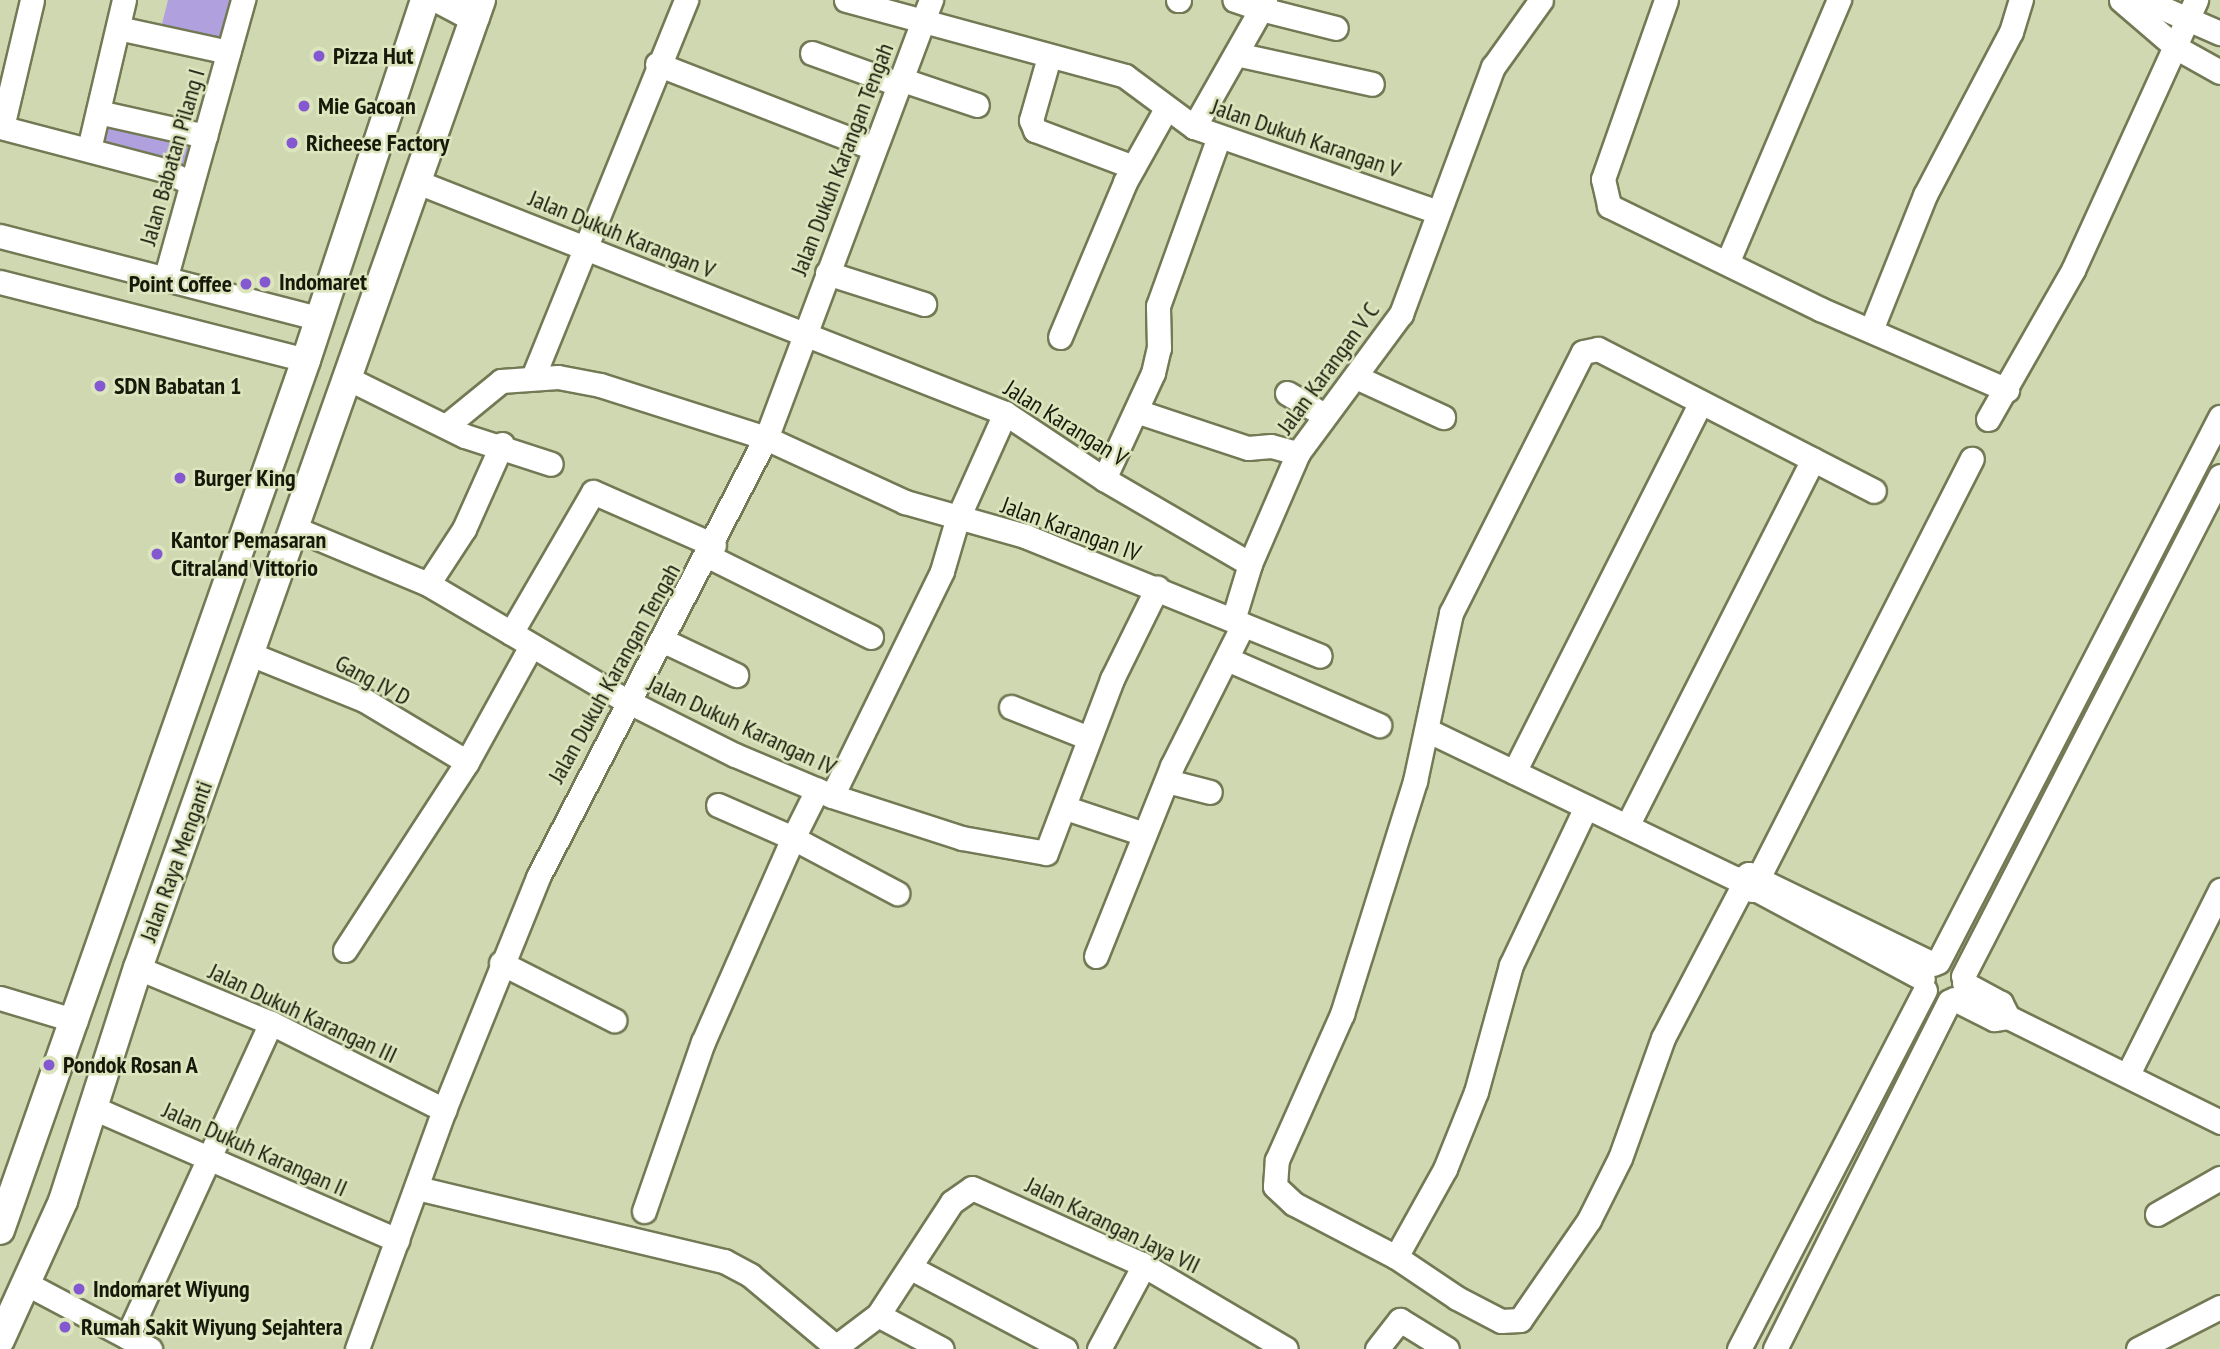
<!DOCTYPE html>
<style>
body{margin:0}
#map{position:relative;width:2220px;height:1349px;overflow:hidden;background:#cfd8b0;font-family:"PT Sans Narrow",sans-serif}
div>[style]{position:absolute}
.green>*{inset:0;background:#b1a0de;transform-origin:0 0}
.roads{filter:drop-shadow(2px 0 #727954) drop-shadow(-2px 0 #727954) drop-shadow(0 2px #727954) drop-shadow(0 -2px #727954)}
.minor>*{height:23px;margin:-11.5px;padding:0 11.5px;transform-origin:11.5px;border-radius:11.5px;background:#fff}
.major>*{height:28px;margin:-14px;padding:0 14px;transform-origin:14px;border-radius:14px;background:#fff}
.dots>*{width:19px;height:19px;translate:-50% -50%;box-sizing:border-box;border:4px solid #dce5bd;border-radius:50%}
span{translate:-50% -50%;white-space:nowrap;text-align:center;line-height:1.15;-webkit-text-stroke:5px #dce5bd;paint-order:stroke}
.poi-label{font-size:24px;color:#16180a;font-weight:700}
.left{translate:0 -50%;text-align:left}
.right{translate:-100% -50%;text-align:right}
.street-label{font-size:24px;color:#16180a}
</style>
<div id="map">
<div class="green">
<i style="clip-path:polygon(168px 0,236px 0,224px 43px,162px 24px)"></i>
<i style="left:102px;top:117px;width:99px;height:31px;rotate:12deg"></i>
</div>
<div class="roads">
<div class="minor">
<i style="left:846px;top:0;width:289px;rotate:15.2deg"></i>
<i style="left:1125px;top:76px;width:86px;rotate:36.5deg"></i>
<i style="left:1194px;top:127px;width:258px;rotate:19.2deg"></i>
<i style="left:1178px;top:0;width:1px"></i>
<i style="left:1265px;top:0;width:10px;rotate:114deg"></i>
<i style="left:1261px;top:9px;width:77px;rotate:14.2deg"></i>
<i style="left:1666px;top:0;width:190px;rotate:109.4deg"></i>
<i style="left:1603px;top:179px;width:28px;rotate:77deg"></i>
<i style="left:1609px;top:206px;width:235px;rotate:26deg"></i>
<i style="left:1820px;top:309px;width:204px;rotate:23.4deg"></i>
<i style="left:2121px;top:0;width:74px;rotate:40.6deg"></i>
<i style="left:2177px;top:48px;width:49px;rotate:29.2deg"></i>
<i style="left:2144px;top:0;width:83px;rotate:23.5deg"></i>
<i style="left:118px;top:28px;width:113px;rotate:12.3deg"></i>
<i style="left:812px;top:53px;width:91px;rotate:19.8deg"></i>
<i style="left:1236px;top:54px;width:139px;rotate:12.4deg"></i>
<i style="left:1049px;top:57px;width:66px;rotate:105.9deg"></i>
<i style="left:1031px;top:120px;width:11px;rotate:68deg"></i>
<i style="left:1035px;top:130px;width:105px;rotate:20.7deg"></i>
<i style="left:657px;top:64px;width:230px;rotate:21.2deg"></i>
<i style="left:900px;top:79px;width:81px;rotate:18.7deg"></i>
<i style="left:98px;top:112px;width:110px;rotate:12.6deg"></i>
<i style="left:0;top:127px;width:170px;rotate:14.7deg"></i>
<i style="left:164px;top:170px;width:30px;rotate:26deg"></i>
<i style="left:2px;top:127px;width:130px;rotate:-76.7deg"></i>
<i style="left:1194px;top:127px;width:136px;rotate:-60.4deg"></i>
<i style="left:1261px;top:9px;width:28px;rotate:-161deg"></i>
<i style="left:89px;top:149px;width:153px;rotate:-76.8deg"></i>
<i style="left:420px;top:183px;width:629px;rotate:21.46deg"></i>
<i style="left:1005px;top:413px;width:119px;rotate:33.7deg"></i>
<i style="left:1104px;top:479px;width:169px;rotate:30.2deg"></i>
<i style="left:0;top:236px;width:331px;rotate:14.5deg"></i>
<i style="left:1728px;top:261px;width:284px;rotate:-67deg"></i>
<i style="left:827px;top:273px;width:102px;rotate:17.7deg"></i>
<i style="left:166px;top:276px;width:287px;rotate:-74.4deg"></i>
<i style="left:0;top:282px;width:316px;rotate:14.3deg"></i>
<i style="left:1871px;top:330px;width:145px;rotate:-68.2deg"></i>
<i style="left:1925px;top:195px;width:184px;rotate:-62.2deg"></i>
<i style="left:2011px;top:32px;width:34px;rotate:-73deg"></i>
<i style="left:1060px;top:337px;width:168px;rotate:-67.2deg"></i>
<i style="left:1125px;top:182px;width:84px;rotate:-60.7deg"></i>
<i style="left:533px;top:377px;width:407px;rotate:-67.9deg"></i>
<i style="left:1356px;top:377px;width:96px;rotate:24.7deg"></i>
<i style="left:351px;top:380px;width:127px;rotate:26.2deg"></i>
<i style="left:465px;top:436px;width:90px;rotate:18deg"></i>
<i style="left:1287px;top:393px;width:43px;rotate:30.7deg"></i>
<i style="left:1136px;top:411px;width:118px;rotate:18.3deg"></i>
<i style="left:1248px;top:448px;width:23px;rotate:-5deg"></i>
<i style="left:1271px;top:446px;width:28px;rotate:15deg"></i>
<i style="left:1988px;top:419px;width:172px;rotate:-60.3deg"></i>
<i style="left:2073px;top:270px;width:297px;rotate:-65.5deg"></i>
<i style="left:446px;top:426px;width:71px;rotate:-39.3deg"></i>
<i style="left:501px;top:381px;width:57px;rotate:-4deg"></i>
<i style="left:558px;top:377px;width:43px;rotate:10.8deg"></i>
<i style="left:600px;top:385px;width:174px;rotate:17.7deg"></i>
<i style="left:766px;top:438px;width:153px;rotate:24.7deg"></i>
<i style="left:905px;top:502px;width:125px;rotate:15.8deg"></i>
<i style="left:1025px;top:536px;width:318px;rotate:22.1deg"></i>
<i style="left:1104px;top:479px;width:117px;rotate:-65.2deg"></i>
<i style="left:1153px;top:373px;width:26px;rotate:-77deg"></i>
<i style="left:1159px;top:348px;width:42px;rotate:-91.4deg"></i>
<i style="left:1158px;top:306px;width:180px;rotate:-70.2deg"></i>
<i style="left:294px;top:528px;width:145px;rotate:22.7deg"></i>
<i style="left:428px;top:584px;width:231px;rotate:30.5deg"></i>
<i style="left:627px;top:701px;width:121px;rotate:26.6deg"></i>
<i style="left:735px;top:755px;width:105px;rotate:22.9deg"></i>
<i style="left:832px;top:796px;width:137px;rotate:17.9deg"></i>
<i style="left:962px;top:838px;width:85px;rotate:10.1deg"></i>
<i style="left:1046px;top:853px;width:186px;rotate:-69.2deg"></i>
<i style="left:1112px;top:679px;width:102px;rotate:-63.7deg"></i>
<i style="left:708px;top:556px;width:182px;rotate:26.4deg"></i>
<i style="left:428px;top:584px;width:66px;rotate:-56.8deg"></i>
<i style="left:464px;top:529px;width:93px;rotate:-65.9deg"></i>
<i style="left:1233px;top:620px;width:59px;rotate:-73.1deg"></i>
<i style="left:1250px;top:564px;width:121px;rotate:-66.6deg"></i>
<i style="left:1298px;top:453px;width:173px;rotate:-53.5deg"></i>
<i style="left:1401px;top:314px;width:264px;rotate:-69.6deg"></i>
<i style="left:1493px;top:67px;width:82px;rotate:-54.4deg"></i>
<i style="left:511px;top:633px;width:163px;rotate:-59.8deg"></i>
<i style="left:593px;top:492px;width:132px;rotate:23.7deg"></i>
<i style="left:664px;top:641px;width:80px;rotate:25.3deg"></i>
<i style="left:250px;top:654px;width:123px;rotate:22deg"></i>
<i style="left:364px;top:700px;width:120px;rotate:31deg"></i>
<i style="left:1227px;top:659px;width:166px;rotate:23.5deg"></i>
<i style="left:1011px;top:707px;width:84px;rotate:21.7deg"></i>
<i style="left:1427px;top:730px;width:342px;rotate:25.7deg"></i>
<i style="left:1735px;top:878px;width:213px;rotate:28.2deg"></i>
<i style="left:1514px;top:772px;width:413px;rotate:-63.2deg"></i>
<i style="left:1167px;top:781px;width:44px;rotate:14.3deg"></i>
<i style="left:832px;top:796px;width:250px;rotate:-63.9deg"></i>
<i style="left:942px;top:571px;width:53px;rotate:-73.6deg"></i>
<i style="left:957px;top:520px;width:117px;rotate:-65.8deg"></i>
<i style="left:718px;top:805px;width:82px;rotate:23.7deg"></i>
<i style="left:793px;top:838px;width:54px;rotate:-63.4deg"></i>
<i style="left:1066px;top:808px;width:82px;rotate:18.4deg"></i>
<i style="left:1627px;top:826px;width:411px;rotate:-63.1deg"></i>
<i style="left:1748px;top:874px;width:206px;rotate:25.9deg"></i>
<i style="left:1749px;top:874px;width:185px;rotate:117.7deg"></i>
<i style="left:1663px;top:1038px;width:127px;rotate:109.7deg"></i>
<i style="left:1620px;top:1158px;width:69px;rotate:116.6deg"></i>
<i style="left:1589px;top:1220px;width:121px;rotate:124.6deg"></i>
<i style="left:1520px;top:1320px;width:19px;rotate:177deg"></i>
<i style="left:1501px;top:1321px;width:50px;rotate:-152.4deg"></i>
<i style="left:1457px;top:1298px;width:73px;rotate:-146.1deg"></i>
<i style="left:1396px;top:1257px;width:115px;rotate:-152.5deg"></i>
<i style="left:1294px;top:1204px;width:26px;rotate:-137deg"></i>
<i style="left:1275px;top:1186px;width:26px;rotate:-86deg"></i>
<i style="left:1277px;top:1160px;width:160px;rotate:-66deg"></i>
<i style="left:1342px;top:1014px;width:244px;rotate:-72.6deg"></i>
<i style="left:1415px;top:781px;width:172px;rotate:-77.9deg"></i>
<i style="left:1451px;top:613px;width:292px;rotate:-63.2deg"></i>
<i style="left:1583px;top:352px;width:15px;rotate:-11deg"></i>
<i style="left:1598px;top:349px;width:310px;rotate:27.2deg"></i>
<i style="left:1752px;top:890px;width:484px;rotate:-63deg"></i>
<i style="left:345px;top:950px;width:224px;rotate:-57deg"></i>
<i style="left:467px;top:762px;width:132px;rotate:-61.1deg"></i>
<i style="left:1096px;top:956px;width:205px;rotate:-68.2deg"></i>
<i style="left:1172px;top:766px;width:158px;rotate:-63.3deg"></i>
<i style="left:1938px;top:962px;width:614px;rotate:-62.64deg"></i>
<i style="left:501px;top:963px;width:127px;rotate:26.8deg"></i>
<i style="left:138px;top:968px;width:144px;rotate:22.5deg"></i>
<i style="left:271px;top:1023px;width:194px;rotate:26.7deg"></i>
<i style="left:1963px;top:976px;width:562px;rotate:-62.8deg"></i>
<i style="left:0;top:998px;width:79px;rotate:16.8deg"></i>
<i style="left:1954px;top:999px;width:45px;rotate:26.6deg"></i>
<i style="left:1994px;top:1019px;width:14px;rotate:-8deg"></i>
<i style="left:2008px;top:1017px;width:16px;rotate:-117deg"></i>
<i style="left:2001px;top:1003px;width:42px;rotate:-151.6deg"></i>
<i style="left:2008px;top:1017px;width:237px;rotate:26.3deg"></i>
<i style="left:2128px;top:1074px;width:206px;rotate:-63.4deg"></i>
<i style="left:91px;top:1107px;width:334px;rotate:23.5deg"></i>
<i style="left:417px;top:1188px;width:316px;rotate:13.4deg"></i>
<i style="left:724px;top:1261px;width:30px;rotate:28deg"></i>
<i style="left:750px;top:1275px;width:112px;rotate:39.9deg"></i>
<i style="left:644px;top:1211px;width:179px;rotate:-70.8deg"></i>
<i style="left:703px;top:1042px;width:223px;rotate:-66.2deg"></i>
<i style="left:793px;top:838px;width:118px;rotate:27.9deg"></i>
<i style="left:2157px;top:1214px;width:73px;rotate:-29.7deg"></i>
<i style="left:1396px;top:1257px;width:101px;rotate:-60.9deg"></i>
<i style="left:1445px;top:1169px;width:83px;rotate:-68.1deg"></i>
<i style="left:1476px;top:1092px;width:132px;rotate:-74.6deg"></i>
<i style="left:1511px;top:965px;width:175px;rotate:-64.6deg"></i>
<i style="left:913px;top:1269px;width:172px;rotate:27.8deg"></i>
<i style="left:29px;top:1285px;width:137px;rotate:27.9deg"></i>
<i style="left:878px;top:1315px;width:72px;rotate:28deg"></i>
<i style="left:127px;top:1337px;width:345px;rotate:-65.4deg"></i>
<i style="left:357px;top:1349px;width:254px;rotate:-70deg"></i>
<i style="left:444px;top:1110px;width:251px;rotate:-68deg"></i>
<i style="left:538px;top:877px;width:497px;rotate:-62.6deg"></i>
<i style="left:767px;top:436px;width:466px;rotate:-69.4deg"></i>
<i style="left:833px;top:1349px;width:56px;rotate:-37.1deg"></i>
<i style="left:878px;top:1315px;width:135px;rotate:-56.8deg"></i>
<i style="left:952px;top:1202px;width:24px;rotate:-35deg"></i>
<i style="left:972px;top:1188px;width:184px;rotate:24.1deg"></i>
<i style="left:1140px;top:1263px;width:169px;rotate:30.5deg"></i>
<i style="left:1099px;top:1349px;width:95px;rotate:-61.8deg"></i>
<i style="left:1377px;top:1349px;width:37px;rotate:-52deg"></i>
<i style="left:1400px;top:1320px;width:55px;rotate:31.7deg"></i>
<i style="left:1739px;top:1349px;width:404px;rotate:-62.6deg"></i>
<i style="left:1775px;top:1349px;width:389px;rotate:-63.4deg"></i>
<i style="left:2138px;top:1349px;width:92px;rotate:-27.1deg"></i>
</div>
<div class="major">
<i style="left:441px;top:0;width:38px;rotate:28deg"></i>
<i style="left:0;top:1230px;width:922px;rotate:-70.62deg"></i>
<i style="left:306px;top:360px;width:379px;rotate:-71.7deg"></i>
<i style="left:0;top:1340px;width:153px;rotate:-65.6deg"></i>
<i style="left:63px;top:1201px;width:245px;rotate:-72.2deg"></i>
<i style="left:138px;top:968px;width:1027px;rotate:-70.49deg"></i>
</div>
</div>
<div class="dots">
<i style="left:319px;top:56px;background:#8458d1"></i>
<i style="left:304px;top:106px;background:#8458d1"></i>
<i style="left:292px;top:143px;background:#8458d1"></i>
<i style="left:265px;top:282px;background:#8458d1"></i>
<i style="left:246px;top:284px;background:#8458d1"></i>
<i style="left:100px;top:386px;background:#8458d1"></i>
<i style="left:180px;top:478px;background:#8458d1"></i>
<i style="left:157px;top:554px;background:#8458d1"></i>
<i style="left:49px;top:1065px;background:#8458d1"></i>
<i style="left:79px;top:1289px;background:#8458d1"></i>
<i style="left:65px;top:1327px;background:#8458d1"></i>
</div>
<div class="poi-label">
<span class="left" style="left:333px;top:56px">Pizza Hut</span>
<span class="left" style="left:318px;top:106px">Mie Gacoan</span>
<span class="left" style="left:306px;top:143px">Richeese Factory</span>
<span class="left" style="left:279px;top:282px">Indomaret</span>
<span class="right" style="left:232px;top:284px">Point Coffee</span>
<span class="left" style="left:114px;top:386px">SDN Babatan 1</span>
<span class="left" style="left:194px;top:478px">Burger King</span>
<span class="left" style="left:171px;top:554px">Kantor Pemasaran<br>Citraland Vittorio</span>
<span class="left" style="left:63px;top:1065px">Pondok Rosan A</span>
<span class="left" style="left:93px;top:1289px">Indomaret Wiyung</span>
<span class="left" style="left:81px;top:1327px">Rumah Sakit Wiyung Sejahtera</span>
</div>
<div class="street-label">
<span style="left:1306px;top:138px;rotate:19deg">Jalan Dukuh Karangan V</span>
<span style="left:172px;top:157px;rotate:-74deg">Jalan Babatan Pilang I</span>
<span style="left:842px;top:159px;rotate:-69deg">Jalan Dukuh Karangan Tengah</span>
<span style="left:622px;top:234px;rotate:22deg">Jalan Dukuh Karangan V</span>
<span style="left:1328px;top:368px;rotate:-54deg">Jalan Karangan V C</span>
<span style="left:1066px;top:423px;rotate:32deg">Jalan Karangan V</span>
<span style="left:1071px;top:529px;rotate:20deg">Jalan Karangan IV</span>
<span style="left:614px;top:673px;rotate:-61deg">Jalan Dukuh Karangan Tengah</span>
<span style="left:373px;top:680px;rotate:28deg">Gang IV D</span>
<span style="left:742px;top:725px;rotate:25deg">Jalan Dukuh Karangan IV</span>
<span style="left:176px;top:861px;rotate:-70deg">Jalan Raya Menganti</span>
<span style="left:303px;top:1013px;rotate:25deg">Jalan Dukuh Karangan III</span>
<span style="left:255px;top:1149px;rotate:24deg">Jalan Dukuh Karangan II</span>
<span style="left:1113px;top:1225px;rotate:26deg">Jalan Karangan Jaya VII</span>
</div>
</div>
